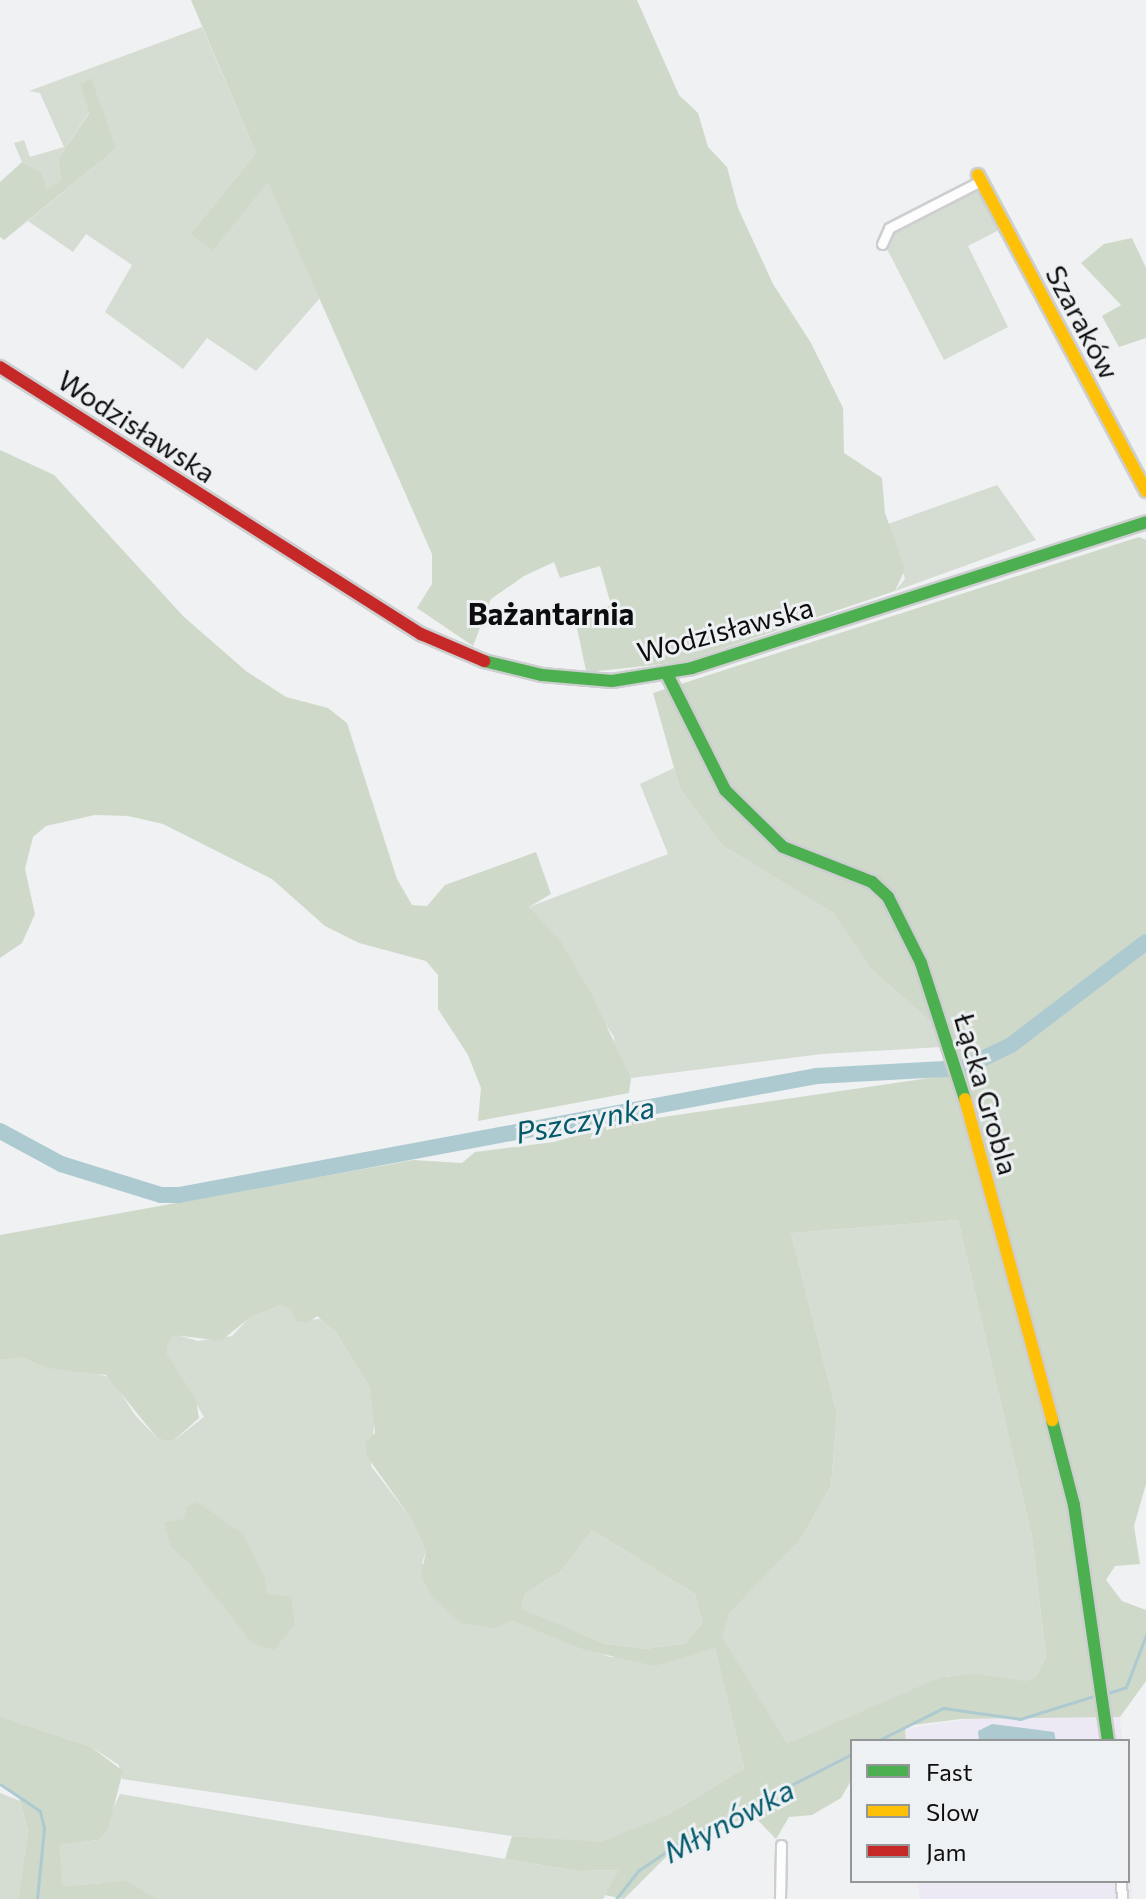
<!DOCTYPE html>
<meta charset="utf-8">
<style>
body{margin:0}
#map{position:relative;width:1146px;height:1899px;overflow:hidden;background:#eff1f2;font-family:Commissioner,sans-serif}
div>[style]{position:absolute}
.commercial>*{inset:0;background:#ede9f4}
.green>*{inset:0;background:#d5dcd2}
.forest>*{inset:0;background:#cfd9c9}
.water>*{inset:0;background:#adcad1}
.stream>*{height:3px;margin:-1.5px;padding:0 1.5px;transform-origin:1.5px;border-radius:1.5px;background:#adcad1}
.river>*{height:16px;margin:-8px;padding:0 8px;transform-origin:8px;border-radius:8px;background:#adcad1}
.roads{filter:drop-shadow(2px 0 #cdcecf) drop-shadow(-2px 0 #cdcecf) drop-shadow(0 2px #cdcecf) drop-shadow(0 -2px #cdcecf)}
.street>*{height:9px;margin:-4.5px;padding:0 4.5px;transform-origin:4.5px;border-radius:4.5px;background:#fdfdfd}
.fast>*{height:12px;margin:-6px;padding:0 6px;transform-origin:6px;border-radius:6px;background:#4caf50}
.slow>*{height:12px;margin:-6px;padding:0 6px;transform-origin:6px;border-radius:6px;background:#ffc107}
.jam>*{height:12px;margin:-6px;padding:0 6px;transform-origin:6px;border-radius:6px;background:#c62828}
span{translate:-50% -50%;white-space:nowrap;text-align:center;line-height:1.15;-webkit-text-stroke:6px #eef1f3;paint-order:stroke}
.street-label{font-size:28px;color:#0d0d0e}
.neighbourhood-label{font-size:30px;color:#0d0d0e;font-weight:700}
.water-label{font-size:30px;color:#045a6b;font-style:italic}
.legend{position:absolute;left:850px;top:1739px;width:280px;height:144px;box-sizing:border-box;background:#eef1f3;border:2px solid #949697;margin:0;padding:10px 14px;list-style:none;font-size:24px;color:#0d0d0e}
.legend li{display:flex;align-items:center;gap:16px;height:40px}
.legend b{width:40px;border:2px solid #949697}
</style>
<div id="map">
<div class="commercial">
<i style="clip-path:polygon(1120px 1717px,1122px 1741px,906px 1741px,905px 1729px,969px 1719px)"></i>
<i style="clip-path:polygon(1128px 1835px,1132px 1899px,920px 1899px,918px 1881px,1128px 1881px)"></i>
</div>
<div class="green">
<i style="clip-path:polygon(202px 27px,256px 153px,190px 234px,213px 251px,268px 181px,320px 298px,256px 371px,207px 338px,183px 369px,105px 312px,132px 265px,86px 234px,73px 252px,28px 221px,116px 149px,80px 85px,89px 112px,58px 159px,61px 180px,47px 191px,42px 172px,22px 162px,14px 143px,24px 140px,30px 157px,64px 147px,40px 93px,29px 91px)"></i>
<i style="clip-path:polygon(980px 185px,1003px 228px,968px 246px,1008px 327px,944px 360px,884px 243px,887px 233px)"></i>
<i style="clip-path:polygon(997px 485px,1036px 540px,895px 591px,905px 579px,888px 524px)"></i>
<i style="clip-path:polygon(674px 768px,680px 789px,723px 846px,833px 913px,871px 969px,940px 1030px,941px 1047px,822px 1054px,631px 1078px,615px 1052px,614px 1037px,529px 907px,668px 854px,640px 784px)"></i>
<i style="clip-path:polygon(958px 1220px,1032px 1537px,1046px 1658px,1035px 1677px,1025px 1681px,947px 1676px,787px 1745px,721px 1637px,729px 1614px,800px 1540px,831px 1486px,837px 1414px,791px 1233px)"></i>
<i style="clip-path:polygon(280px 1305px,292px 1309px,296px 1321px,320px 1319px,336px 1333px,370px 1388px,375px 1409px,371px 1466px,410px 1517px,426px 1551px,422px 1563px,496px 1628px,513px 1621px,610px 1657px,715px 1647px,744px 1768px,671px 1813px,601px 1843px,512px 1836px,122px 1779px,119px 1765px,91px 1747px,0 1716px,0 1360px,23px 1358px,46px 1368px,82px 1369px,111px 1378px,135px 1415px,158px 1439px,172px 1442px,204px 1417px,167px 1354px,166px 1344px,174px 1334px,198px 1341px,232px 1336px,248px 1319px)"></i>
<i style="clip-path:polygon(592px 1530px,695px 1594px,702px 1623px,686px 1643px,645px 1649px,603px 1643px,522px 1610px,525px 1594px,561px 1571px)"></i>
<i style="clip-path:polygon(0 1793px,20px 1801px,28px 1832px,18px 1899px,0 1899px)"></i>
<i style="clip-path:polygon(120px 1794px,576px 1871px,620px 1870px,603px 1899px,155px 1899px,102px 1883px,63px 1886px,60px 1845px,98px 1840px)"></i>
</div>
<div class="forest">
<i style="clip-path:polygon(191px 0,637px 0,679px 95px,698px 113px,708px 147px,727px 167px,738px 208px,773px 284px,811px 343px,843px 408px,844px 453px,882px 478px,885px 513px,905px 569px,895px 591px,683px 662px,598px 671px,586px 671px,575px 618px,611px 605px,600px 566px,560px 578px,554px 562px,524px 576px,491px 599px,473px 646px,417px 608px,432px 584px,432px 554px,268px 182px,213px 251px,190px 234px,256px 153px)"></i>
<i style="clip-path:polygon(91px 78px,116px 149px,4px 240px,0 237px,0 182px,22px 162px,42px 172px,47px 190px,61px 180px,58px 159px,89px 113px,80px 85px)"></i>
<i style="clip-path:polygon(1132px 238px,1146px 268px,1146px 338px,1119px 347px,1102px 316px,1121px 305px,1081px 263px,1104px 244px)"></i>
<i style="clip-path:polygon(0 450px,54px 475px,184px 617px,246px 671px,286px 697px,328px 708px,347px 723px,397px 879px,412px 905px,427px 906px,445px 885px,536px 852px,551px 894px,529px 907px,561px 942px,592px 995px,631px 1078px,629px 1093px,478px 1121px,481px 1088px,468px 1055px,438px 1009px,438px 975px,426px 961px,359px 943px,325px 926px,272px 879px,163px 824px,128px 816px,95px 815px,46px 826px,33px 837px,25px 869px,35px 914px,22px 943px,0 958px)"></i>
<i style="clip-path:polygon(evenodd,1139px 537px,1146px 540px,1146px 1484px,1134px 1526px,1140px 1564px,1115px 1566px,1106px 1580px,1122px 1601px,1146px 1610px,1146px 1681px,1120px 1717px,961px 1719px,913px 1725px,905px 1729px,906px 1741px,852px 1741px,852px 1779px,841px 1798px,812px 1815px,789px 1817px,776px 1839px,752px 1814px,667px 1856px,624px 1899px,605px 1895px,619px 1870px,576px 1871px,505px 1859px,512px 1836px,601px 1842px,671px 1813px,744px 1768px,715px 1648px,655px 1666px,585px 1650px,513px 1621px,496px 1628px,461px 1623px,432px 1597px,421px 1575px,426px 1551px,410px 1517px,366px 1455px,366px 1442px,375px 1433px,370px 1388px,336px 1333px,317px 1316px,308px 1323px,296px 1321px,291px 1309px,280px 1305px,248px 1319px,221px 1341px,174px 1335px,167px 1344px,167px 1354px,196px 1400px,199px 1418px,172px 1442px,158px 1439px,106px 1375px,46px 1368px,23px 1358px,0 1360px,0 1235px,413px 1160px,462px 1163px,475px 1152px,554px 1142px,615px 1124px,943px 1076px,949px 1071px,940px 1030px,871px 969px,833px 913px,723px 846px,680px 789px,653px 693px,1139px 537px,958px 1220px,1032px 1537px,1046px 1658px,1035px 1677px,1025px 1681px,978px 1674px,941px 1677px,787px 1744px,722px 1637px,729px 1614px,800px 1540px,831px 1486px,837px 1414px,791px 1233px,958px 1220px,1139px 537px,592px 1530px,695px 1594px,702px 1623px,686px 1643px,645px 1649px,603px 1643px,522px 1609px,525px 1594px,561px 1571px,592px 1530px)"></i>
<i style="clip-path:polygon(197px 1502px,243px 1534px,265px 1578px,267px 1594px,291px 1597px,295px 1624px,274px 1650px,252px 1643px,189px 1563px,171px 1547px,164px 1522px,184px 1519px,187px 1507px)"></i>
<i style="clip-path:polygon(0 1716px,91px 1747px,123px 1771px,108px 1829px,98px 1840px,60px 1845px,63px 1886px,127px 1881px,156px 1899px,18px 1899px,28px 1832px,19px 1797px,0 1782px)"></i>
</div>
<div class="water">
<i style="clip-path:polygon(992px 1724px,1054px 1732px,1056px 1741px,979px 1741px,978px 1731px)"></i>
</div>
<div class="stream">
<i style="left:1105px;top:1694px;width:22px;rotate:-18deg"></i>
<i style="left:1126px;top:1687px;width:56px;rotate:-69deg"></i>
<i style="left:877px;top:1741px;width:74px;rotate:-26.6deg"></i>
<i style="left:943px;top:1708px;width:78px;rotate:8.1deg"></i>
<i style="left:1020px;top:1719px;width:81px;rotate:-17.3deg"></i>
<i style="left:0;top:1784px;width:48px;rotate:34deg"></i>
<i style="left:40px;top:1811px;width:17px;rotate:77deg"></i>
<i style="left:44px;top:1828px;width:71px;rotate:95.6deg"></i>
<i style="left:616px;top:1899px;width:37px;rotate:-52deg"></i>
<i style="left:639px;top:1870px;width:58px;rotate:-33.7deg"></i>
<i style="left:687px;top:1838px;width:185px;rotate:-27deg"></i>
</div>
<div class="river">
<i style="left:0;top:1131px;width:69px;rotate:28.4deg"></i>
<i style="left:61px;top:1164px;width:105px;rotate:17.2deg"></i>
<i style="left:161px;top:1195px;width:18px"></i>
<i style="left:179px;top:1195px;width:648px;rotate:-10.58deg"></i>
<i style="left:816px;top:1076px;width:147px;rotate:-3.1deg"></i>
<i style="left:963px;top:1068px;width:53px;rotate:-25.6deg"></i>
<i style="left:1011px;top:1045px;width:170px;rotate:-37.3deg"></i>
</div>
<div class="roads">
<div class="street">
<i style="left:882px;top:244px;width:17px;rotate:-66deg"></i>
<i style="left:889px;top:228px;width:103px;rotate:-27.1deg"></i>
<i style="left:1121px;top:1881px;width:18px;rotate:87deg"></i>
<i style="left:780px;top:1899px;width:54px;rotate:-88.9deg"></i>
</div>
<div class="fast">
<i style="left:484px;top:661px;width:60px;rotate:13.6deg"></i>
<i style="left:542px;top:675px;width:70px;rotate:4.9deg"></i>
<i style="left:612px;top:681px;width:81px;rotate:-9.2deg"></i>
<i style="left:692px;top:668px;width:477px;rotate:-17.8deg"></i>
<i style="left:667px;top:674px;width:130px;rotate:63.4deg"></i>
<i style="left:725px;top:790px;width:81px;rotate:44.5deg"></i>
<i style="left:783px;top:847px;width:96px;rotate:21.5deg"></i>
<i style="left:872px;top:882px;width:22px;rotate:43deg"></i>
<i style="left:888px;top:897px;width:74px;rotate:63.4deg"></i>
<i style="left:921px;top:963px;width:143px;rotate:72.1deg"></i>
<i style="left:1052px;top:1420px;width:88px;rotate:75.5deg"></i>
<i style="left:1074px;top:1505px;width:238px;rotate:81.8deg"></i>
</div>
<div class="slow">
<i style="left:978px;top:175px;width:358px;rotate:62deg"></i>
<i style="left:965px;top:1099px;width:333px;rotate:74.8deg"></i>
</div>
<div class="jam">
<i style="left:0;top:367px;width:499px;rotate:32.4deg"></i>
<i style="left:421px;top:634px;width:69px;rotate:23.2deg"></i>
</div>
</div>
<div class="street-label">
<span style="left:1083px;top:322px;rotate:62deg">Szaraków</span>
<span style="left:137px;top:426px;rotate:33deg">Wodzisławska</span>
<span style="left:725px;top:629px;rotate:-15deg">Wodzisławska</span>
<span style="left:987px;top:1094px;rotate:74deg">Łącka Grobla</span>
</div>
<div class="neighbourhood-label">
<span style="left:551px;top:613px">Bażantarnia</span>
</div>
<div class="water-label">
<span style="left:585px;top:1119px;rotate:-11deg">Pszczynka</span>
<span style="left:728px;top:1820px;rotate:-28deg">Młynówka</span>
</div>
<ul class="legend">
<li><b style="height:10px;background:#4caf50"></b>Fast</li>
<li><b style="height:10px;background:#ffc107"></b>Slow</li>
<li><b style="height:10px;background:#c62828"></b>Jam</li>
</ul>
</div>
